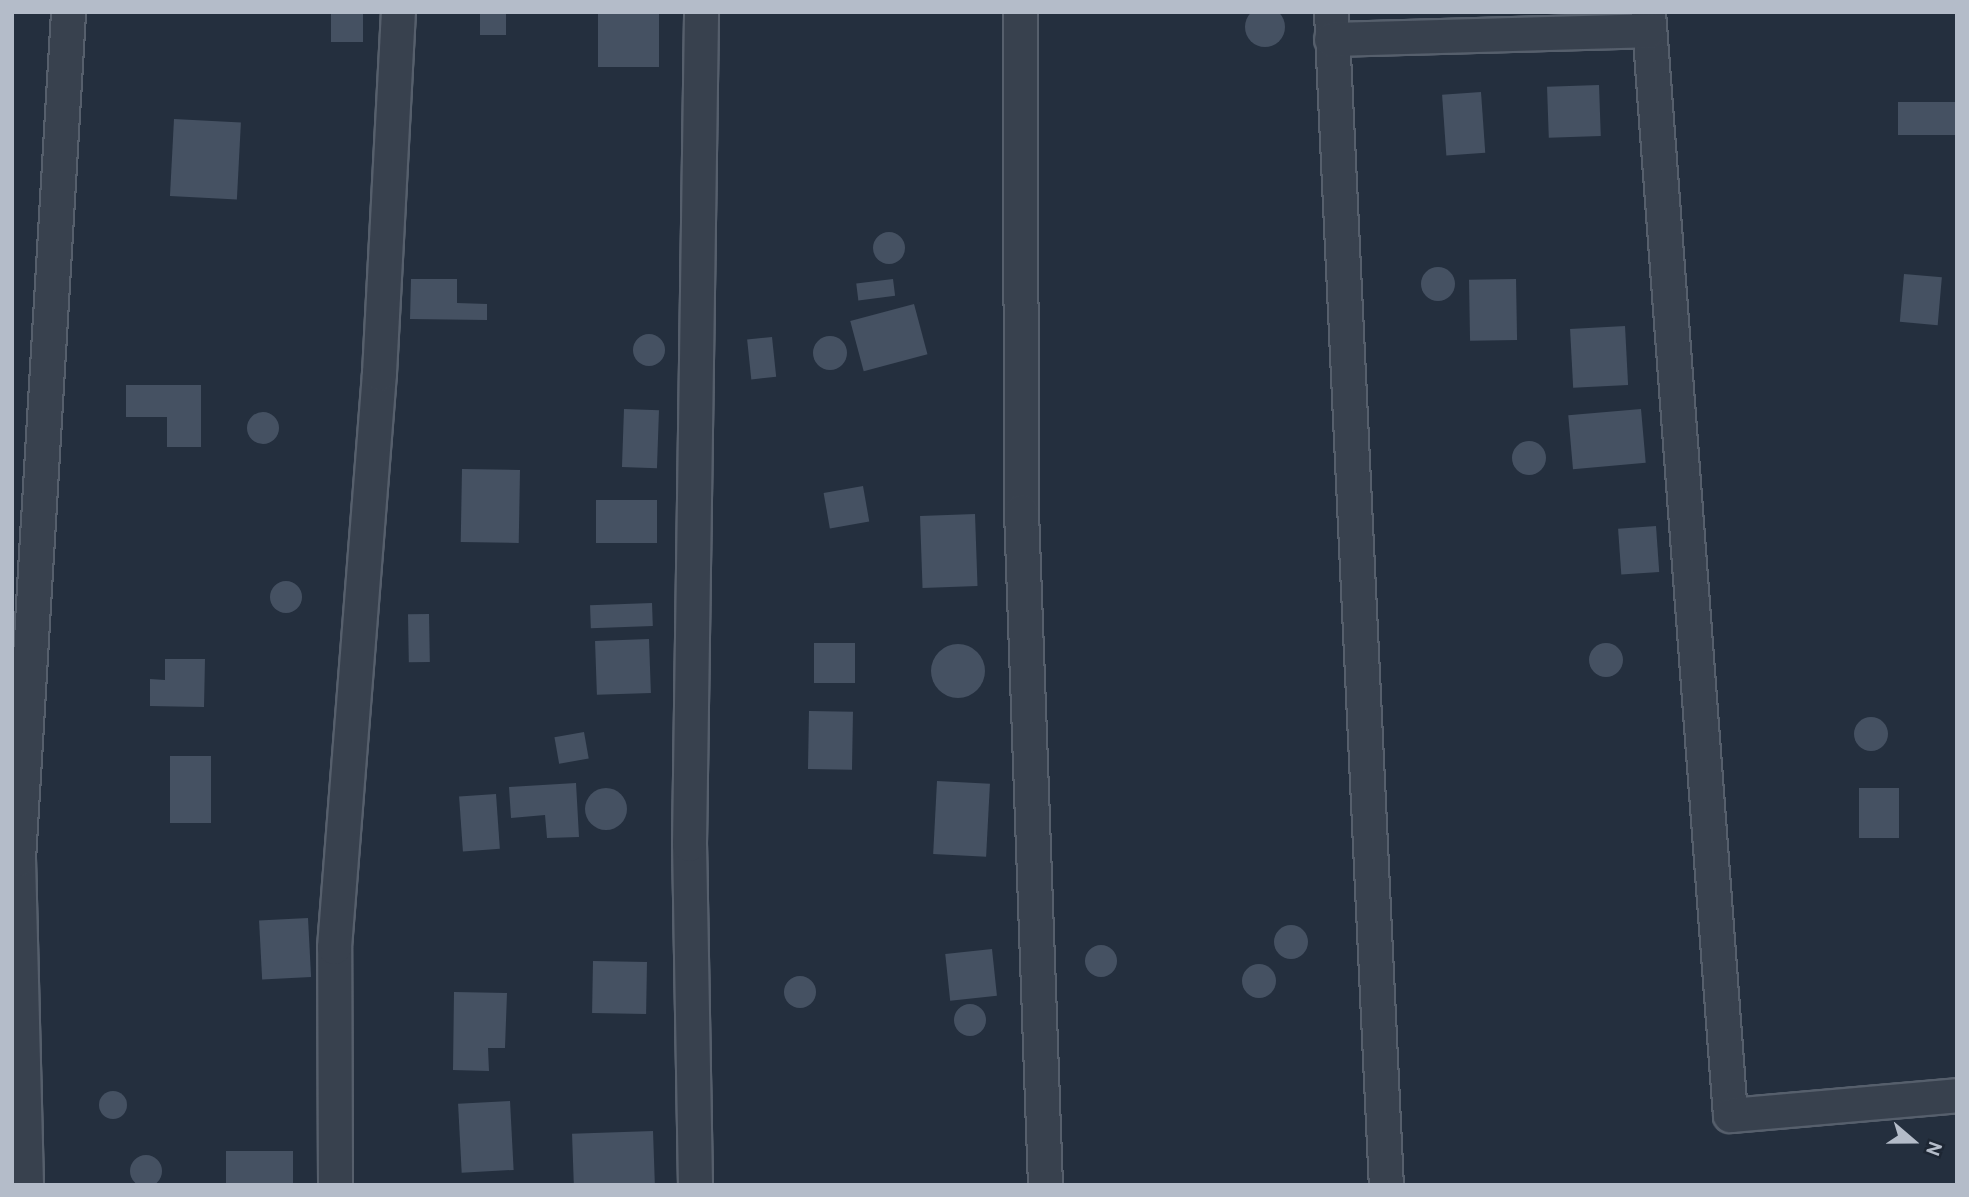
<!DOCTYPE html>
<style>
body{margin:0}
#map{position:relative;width:1969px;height:1197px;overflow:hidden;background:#242f3e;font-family:Overpass,sans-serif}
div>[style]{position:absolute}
.building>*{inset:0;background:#455162;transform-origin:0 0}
.round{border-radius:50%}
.roads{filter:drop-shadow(2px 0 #565f6c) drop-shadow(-2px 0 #565f6c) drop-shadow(0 2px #565f6c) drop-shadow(0 -2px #565f6c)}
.street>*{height:33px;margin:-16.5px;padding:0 16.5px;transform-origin:16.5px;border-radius:16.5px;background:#38414e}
span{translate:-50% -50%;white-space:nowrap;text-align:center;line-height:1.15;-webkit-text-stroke:5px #1d2633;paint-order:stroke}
.frame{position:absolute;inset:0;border:14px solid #b4bcc9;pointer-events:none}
.north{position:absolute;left:1878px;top:1106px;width:70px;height:70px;-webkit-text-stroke:5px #1d2633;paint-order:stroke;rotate:110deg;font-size:19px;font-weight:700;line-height:28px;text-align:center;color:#b4bcc9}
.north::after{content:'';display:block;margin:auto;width:24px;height:32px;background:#b4bcc9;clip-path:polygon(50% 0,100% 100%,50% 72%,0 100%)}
</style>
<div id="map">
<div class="building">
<i class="round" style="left:1245px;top:7px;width:40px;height:40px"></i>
<i style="left:331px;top:12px;width:32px;height:30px"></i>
<i style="left:480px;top:12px;width:26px;height:23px"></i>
<i style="left:598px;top:12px;width:61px;height:55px"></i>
<i style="left:1599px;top:85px;width:51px;height:52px;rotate:88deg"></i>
<i style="left:1481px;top:92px;width:61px;height:39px;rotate:86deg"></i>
<i style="left:1957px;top:102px;width:33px;height:59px;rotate:90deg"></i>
<i style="left:174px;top:119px;width:67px;height:77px;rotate:3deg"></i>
<i class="round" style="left:873px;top:232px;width:32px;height:32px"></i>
<i class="round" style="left:1421px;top:267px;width:34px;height:34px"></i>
<i style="left:1904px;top:274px;width:38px;height:48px;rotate:5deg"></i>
<i style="clip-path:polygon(411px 279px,457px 279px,457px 303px,487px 304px,487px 320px,410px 319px)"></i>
<i style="left:893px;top:279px;width:17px;height:37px;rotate:83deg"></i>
<i style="left:1516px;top:279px;width:61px;height:47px;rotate:89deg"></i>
<i style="left:914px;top:304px;width:52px;height:66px;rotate:75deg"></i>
<i style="left:1625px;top:326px;width:59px;height:55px;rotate:87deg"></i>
<i class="round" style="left:633px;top:334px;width:32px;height:32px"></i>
<i class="round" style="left:813px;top:336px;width:34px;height:34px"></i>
<i style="left:772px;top:337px;width:40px;height:25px;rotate:84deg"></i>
<i style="clip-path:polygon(126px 385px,201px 385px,201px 447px,167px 447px,167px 417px,126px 417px)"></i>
<i style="left:624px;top:409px;width:35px;height:58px;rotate:2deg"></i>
<i style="left:1641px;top:409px;width:54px;height:73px;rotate:85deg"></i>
<i class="round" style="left:247px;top:412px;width:32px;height:32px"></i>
<i class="round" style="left:1512px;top:441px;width:34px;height:34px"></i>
<i style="left:462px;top:469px;width:58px;height:73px;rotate:1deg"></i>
<i style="left:863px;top:486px;width:36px;height:40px;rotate:80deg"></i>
<i style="left:596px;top:500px;width:61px;height:43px"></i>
<i style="left:975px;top:514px;width:72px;height:55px;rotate:88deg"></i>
<i style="left:1656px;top:526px;width:46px;height:38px;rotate:86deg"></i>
<i class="round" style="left:270px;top:581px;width:32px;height:32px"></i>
<i style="left:652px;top:603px;width:23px;height:62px;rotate:88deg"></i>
<i style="left:429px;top:614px;width:48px;height:21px;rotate:89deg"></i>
<i style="left:649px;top:639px;width:54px;height:54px;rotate:88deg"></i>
<i style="left:855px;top:643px;width:40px;height:41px;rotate:90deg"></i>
<i class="round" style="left:1589px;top:643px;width:34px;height:34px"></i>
<i class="round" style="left:931px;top:644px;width:54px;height:54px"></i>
<i style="clip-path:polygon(165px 659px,205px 659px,204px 707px,150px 706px,150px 679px,165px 680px)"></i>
<i style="left:809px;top:711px;width:44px;height:58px;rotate:1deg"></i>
<i class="round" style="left:1854px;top:717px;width:34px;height:34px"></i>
<i style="left:584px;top:732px;width:27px;height:30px;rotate:80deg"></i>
<i style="left:170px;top:756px;width:41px;height:67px"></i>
<i style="left:937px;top:781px;width:53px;height:73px;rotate:3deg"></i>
<i style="clip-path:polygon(576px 783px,579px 837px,547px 838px,545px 815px,511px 818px,509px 787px)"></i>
<i style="left:1899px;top:788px;width:50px;height:40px;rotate:90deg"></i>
<i class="round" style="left:585px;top:788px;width:42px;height:42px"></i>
<i style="left:496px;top:794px;width:55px;height:37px;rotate:86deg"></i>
<i style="left:308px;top:918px;width:59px;height:49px;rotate:87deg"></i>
<i class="round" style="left:1274px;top:925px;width:34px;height:34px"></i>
<i class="round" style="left:1085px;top:945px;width:32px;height:32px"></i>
<i style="left:992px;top:949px;width:47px;height:47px;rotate:84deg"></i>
<i style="left:593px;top:961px;width:54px;height:52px;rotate:1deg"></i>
<i class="round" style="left:1242px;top:964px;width:34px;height:34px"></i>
<i class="round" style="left:784px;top:976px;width:32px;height:32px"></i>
<i style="clip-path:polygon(454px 992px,507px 993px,505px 1048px,488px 1048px,489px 1071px,453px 1070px)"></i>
<i class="round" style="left:954px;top:1004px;width:32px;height:32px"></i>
<i class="round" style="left:99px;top:1091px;width:28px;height:28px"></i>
<i style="left:510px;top:1101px;width:69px;height:52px;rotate:87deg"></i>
<i style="left:653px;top:1131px;width:54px;height:81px;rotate:88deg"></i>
<i style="left:226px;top:1151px;width:67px;height:34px"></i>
<i class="round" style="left:130px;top:1155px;width:32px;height:32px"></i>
</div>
<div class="roads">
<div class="street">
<i style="left:1020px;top:12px;width:499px;rotate:89.9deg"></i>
<i style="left:1021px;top:511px;width:674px;rotate:87.96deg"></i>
<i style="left:1331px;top:12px;width:1174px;rotate:87.32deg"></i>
<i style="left:1648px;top:12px;width:1106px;rotate:85.75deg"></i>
<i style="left:1730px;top:1115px;width:228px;rotate:-5deg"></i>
<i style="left:1331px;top:39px;width:317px;rotate:-1.6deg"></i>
<i style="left:26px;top:1185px;width:326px;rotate:-91.4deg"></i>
<i style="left:18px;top:859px;width:848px;rotate:-86.62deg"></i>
<i style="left:335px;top:1185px;width:238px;rotate:-90.2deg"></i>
<i style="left:334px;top:947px;width:576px;rotate:-85.52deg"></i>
<i style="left:379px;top:373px;width:361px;rotate:-87deg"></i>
<i style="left:695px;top:1185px;width:341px;rotate:-91deg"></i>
<i style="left:689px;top:844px;width:832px;rotate:-89.17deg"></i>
</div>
</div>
<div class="frame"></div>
<div class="north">N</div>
</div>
